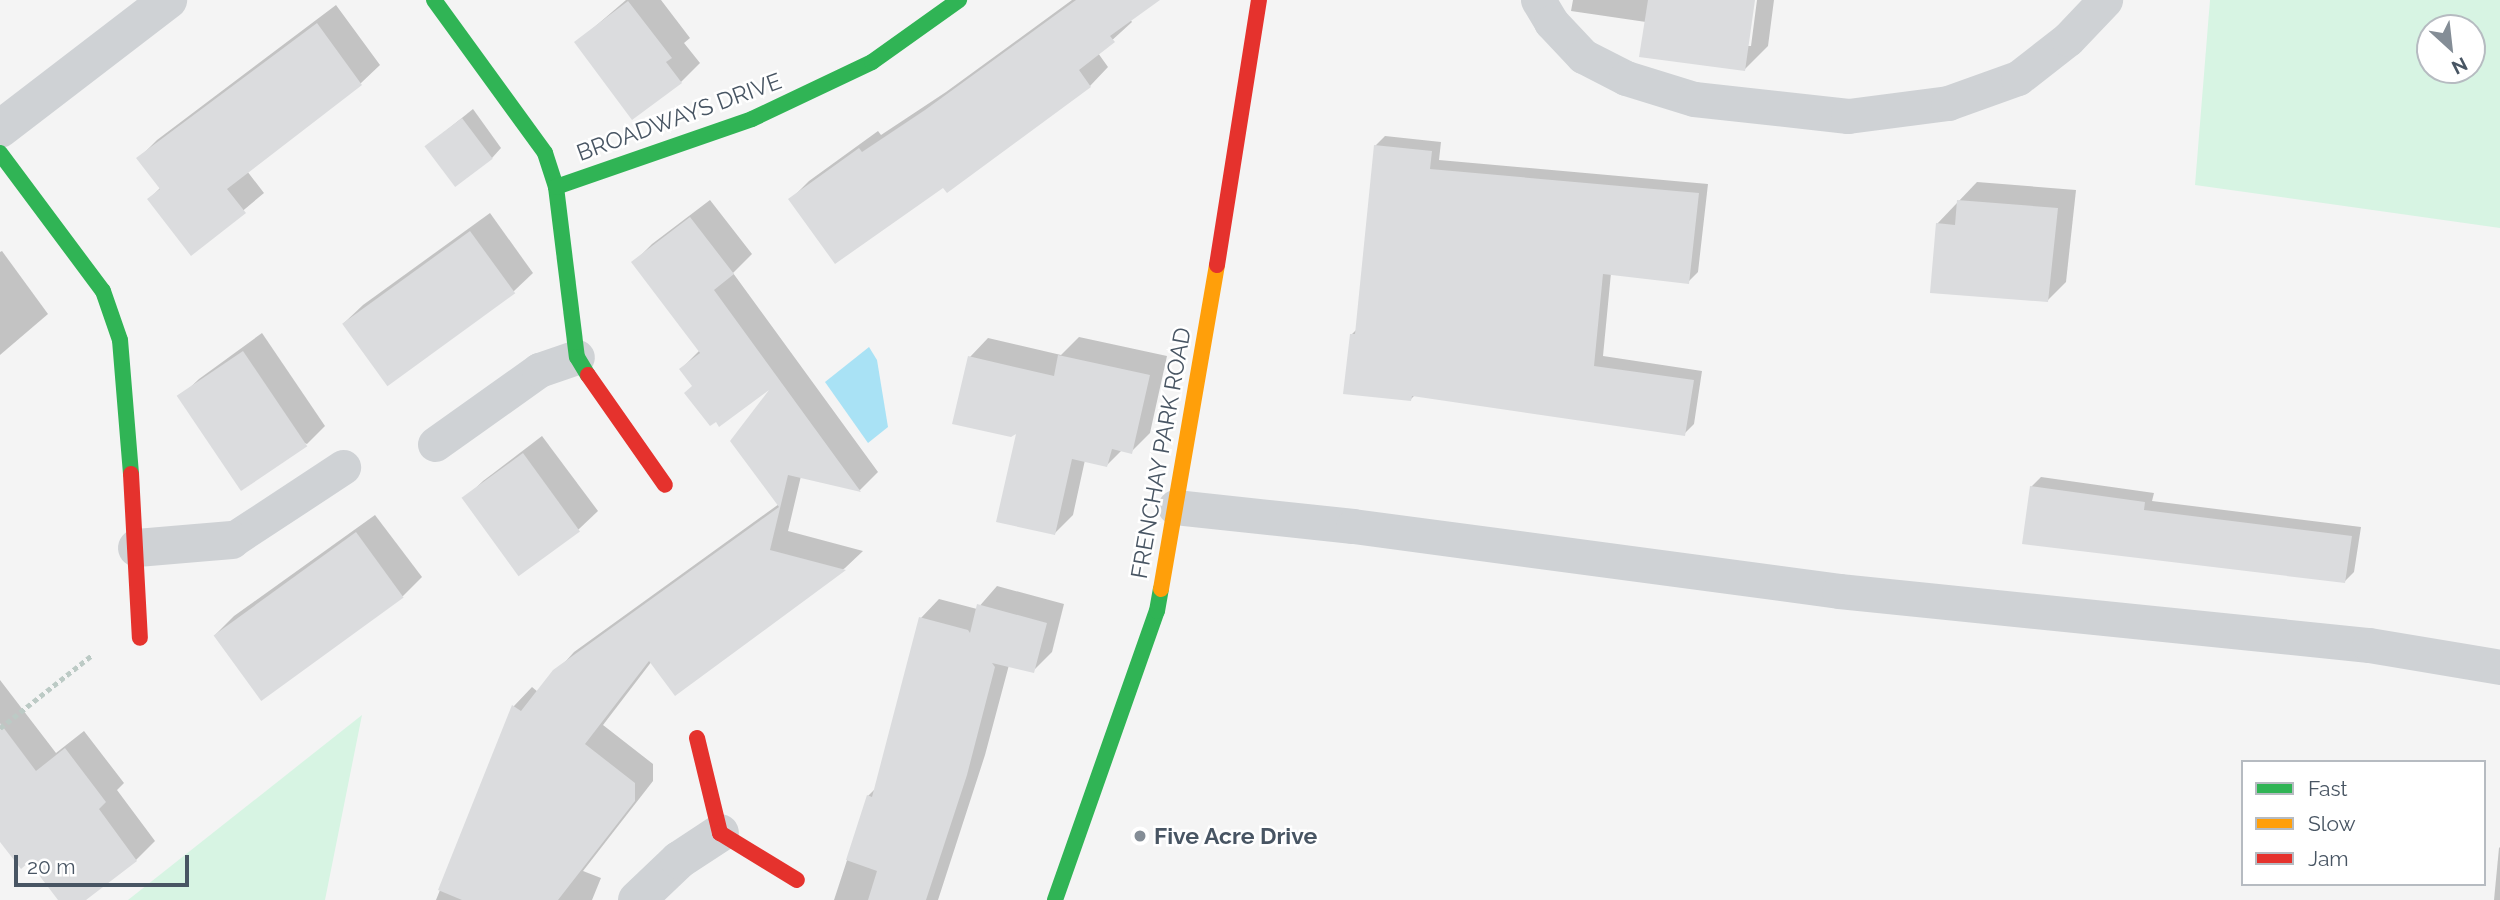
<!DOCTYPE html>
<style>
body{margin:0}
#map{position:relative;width:2500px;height:900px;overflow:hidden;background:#f4f4f4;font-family:Raleway,sans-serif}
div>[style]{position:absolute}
.green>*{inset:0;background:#d7f4e3}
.water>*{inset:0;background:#a9e2f5}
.shadow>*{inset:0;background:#0003}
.building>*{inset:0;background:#dbdcde;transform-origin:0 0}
.path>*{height:4.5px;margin-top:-2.25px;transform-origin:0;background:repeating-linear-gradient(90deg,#bccac5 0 5px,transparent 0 8.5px)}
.lane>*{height:35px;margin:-17.5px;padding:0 17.5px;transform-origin:17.5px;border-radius:17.5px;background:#cfd2d5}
.street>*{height:38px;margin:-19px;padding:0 19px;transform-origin:19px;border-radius:19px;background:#cfd2d5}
.fast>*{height:16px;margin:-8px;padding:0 8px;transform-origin:8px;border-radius:8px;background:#30b455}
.slow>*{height:16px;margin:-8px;padding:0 8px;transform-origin:8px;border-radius:8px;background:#ff9f0a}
.jam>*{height:16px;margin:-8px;padding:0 8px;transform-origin:8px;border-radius:8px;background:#e5322d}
.dots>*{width:19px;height:19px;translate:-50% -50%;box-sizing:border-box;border:4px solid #fff;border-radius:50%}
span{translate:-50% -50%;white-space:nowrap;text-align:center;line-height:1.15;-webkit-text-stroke:5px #fff;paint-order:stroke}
.street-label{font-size:23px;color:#485563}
.poi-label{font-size:23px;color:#485563;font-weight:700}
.left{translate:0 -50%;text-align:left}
.legend{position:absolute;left:2241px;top:760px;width:245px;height:126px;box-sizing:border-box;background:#fff;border:2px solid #b6bbc1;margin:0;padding:9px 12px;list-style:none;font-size:21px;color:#485563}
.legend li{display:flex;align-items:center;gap:14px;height:35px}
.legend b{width:35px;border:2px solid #b6bbc1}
.north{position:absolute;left:2416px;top:14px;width:70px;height:70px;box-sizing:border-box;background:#fff;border:2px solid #b6bbc1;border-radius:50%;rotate:153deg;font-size:19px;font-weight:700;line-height:28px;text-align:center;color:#485563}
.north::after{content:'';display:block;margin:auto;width:24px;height:32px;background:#848d96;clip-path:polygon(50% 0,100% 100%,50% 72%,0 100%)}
.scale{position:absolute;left:14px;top:855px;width:175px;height:32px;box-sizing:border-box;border:4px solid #485563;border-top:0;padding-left:9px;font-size:21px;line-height:24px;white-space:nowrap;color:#485563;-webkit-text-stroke:5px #fff;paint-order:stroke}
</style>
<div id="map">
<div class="green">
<i style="clip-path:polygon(evenodd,2210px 0,2500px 0,2500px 228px,2195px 185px,2210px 0,2430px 28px,2472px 28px,2472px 70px,2430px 70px,2430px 28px)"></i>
<i style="clip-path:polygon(362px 715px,325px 900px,128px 900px)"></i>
</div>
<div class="water">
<i style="clip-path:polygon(869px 347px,877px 360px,888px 427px,868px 443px,825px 382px)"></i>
</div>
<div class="shadow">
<i style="clip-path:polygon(626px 0,661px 0,690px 38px,684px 43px,700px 63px,681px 82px,577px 42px)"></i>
<i style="clip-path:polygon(1072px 0,1157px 0,1130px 19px,1132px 22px,1098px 53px,1108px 67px,1090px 86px,944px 185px,791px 199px,809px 181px,878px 131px,881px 135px,946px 92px)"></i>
<i style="clip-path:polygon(1573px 0,1753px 0,1747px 46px,1751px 46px,1757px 0,1774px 0,1768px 46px,1745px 69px,1646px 22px,1571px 11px)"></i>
<i style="clip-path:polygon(336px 5px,380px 65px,361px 83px,247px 171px,264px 193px,191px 254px,149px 199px,161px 187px,138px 159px,157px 140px)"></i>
<i style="clip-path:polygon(473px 109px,501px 148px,492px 158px,427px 146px)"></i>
<i style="clip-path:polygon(1385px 136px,1441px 142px,1439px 160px,1708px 184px,1698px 272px,1688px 282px,1611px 273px,1603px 356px,1702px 371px,1694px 424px,1684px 434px,1415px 395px,1411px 399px,1351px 335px,1357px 329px,1375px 146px)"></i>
<i style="clip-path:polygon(1977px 182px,2076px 190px,2066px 282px,2047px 301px,1937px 224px)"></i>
<i style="clip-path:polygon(710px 200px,752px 254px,733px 273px,878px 472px,860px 490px,801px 476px,788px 531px,863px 551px,845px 568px,675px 694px,652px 661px,603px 725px,653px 764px,653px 781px,583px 871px,601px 878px,592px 900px,436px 900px,514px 706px,532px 687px,538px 692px,574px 652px,779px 504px,775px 384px,693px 385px,681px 369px,700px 350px,634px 262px,652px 244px)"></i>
<i style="clip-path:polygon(490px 213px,533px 273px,514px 291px,388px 384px,344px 323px,363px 305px)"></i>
<i style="clip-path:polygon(2px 251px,48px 314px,0 355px,0 252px)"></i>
<i style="clip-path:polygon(262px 333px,325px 426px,307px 444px,180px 397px,199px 379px)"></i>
<i style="clip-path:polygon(1079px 337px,1167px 356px,1150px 433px,1131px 452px,1122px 450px,1107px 465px,1085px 460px,1073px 515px,1054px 534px,1018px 429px,970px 357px,988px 338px,1061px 355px)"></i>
<i style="clip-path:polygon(542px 436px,598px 511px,579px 529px,520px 573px,464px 499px,483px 481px)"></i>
<i style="clip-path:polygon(2041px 477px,2154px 493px,2152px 501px,2361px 527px,2354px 572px,2344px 582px,2031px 487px)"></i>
<i style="clip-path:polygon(375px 515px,422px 577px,403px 596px,215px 635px,234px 616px)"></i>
<i style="clip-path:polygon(997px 586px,1064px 604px,1052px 652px,1033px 671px,1009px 665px,985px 755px,938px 900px,834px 900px,868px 796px,876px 788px,921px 618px,939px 599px,977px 609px)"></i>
<i style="clip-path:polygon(0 680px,56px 753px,84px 731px,124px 783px,117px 790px,155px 841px,136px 860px,83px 900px,60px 900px,29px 859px,0 840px)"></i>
<i style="clip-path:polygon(2500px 847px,2500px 900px,2494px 900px,2499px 848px)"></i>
</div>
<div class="building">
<i style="clip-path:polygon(1076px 0,1160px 0,1110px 36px,1115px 42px,1079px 70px,1091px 87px,947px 193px,943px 188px,835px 264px,788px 199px,859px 148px,862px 152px,925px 110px)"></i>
<i style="clip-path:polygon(1648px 0,1755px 0,1745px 71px,1639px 57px)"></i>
<i style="clip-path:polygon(628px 1px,672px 58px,666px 62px,682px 83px,632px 120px,574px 42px)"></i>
<i style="clip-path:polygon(317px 23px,362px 85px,227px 189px,246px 213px,191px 256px,147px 199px,160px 189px,136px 158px)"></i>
<i style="left:462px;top:118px;width:51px;height:47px;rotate:53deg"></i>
<i style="clip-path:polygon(1374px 145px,1432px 151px,1430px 169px,1699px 193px,1689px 284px,1603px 274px,1594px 366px,1694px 380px,1685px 436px,1412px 396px,1411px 401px,1343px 394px,1350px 334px,1355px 334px)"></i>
<i style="clip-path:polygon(1957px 200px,2058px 208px,2048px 302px,1930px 293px,1936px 223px,1955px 225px)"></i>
<i style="clip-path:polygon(690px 217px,734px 274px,714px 290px,861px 492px,788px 475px,770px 550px,846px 570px,675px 696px,649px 661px,585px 744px,635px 783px,635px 801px,558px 900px,462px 900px,438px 890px,512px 705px,521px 711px,553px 670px,779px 507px,730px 441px,769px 390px,719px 427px,716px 422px,710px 426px,684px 393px,692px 386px,679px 369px,700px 353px,631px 262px)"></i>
<i style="left:470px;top:231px;width:77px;height:158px;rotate:54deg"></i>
<i style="left:243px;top:351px;width:115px;height:80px;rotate:56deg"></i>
<i style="clip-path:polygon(1058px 355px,1150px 375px,1132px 454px,1112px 449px,1107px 467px,1072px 459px,1055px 535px,996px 522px,1016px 434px,1011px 437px,952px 424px,968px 356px,1054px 376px)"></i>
<i style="left:523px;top:453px;width:97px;height:76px;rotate:54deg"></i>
<i style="clip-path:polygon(2030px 486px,2145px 502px,2144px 510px,2352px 536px,2345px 583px,2022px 544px)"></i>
<i style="left:356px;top:532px;width:81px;height:176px;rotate:54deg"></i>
<i style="clip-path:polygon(977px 604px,1047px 623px,1034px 673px,992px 663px,995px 667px,967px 775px,926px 900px,868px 900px,877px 871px,846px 860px,867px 795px,872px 797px,919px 617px,968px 630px,970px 633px)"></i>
<i style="clip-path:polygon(0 723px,36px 771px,65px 748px,106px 802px,99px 809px,137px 861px,86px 900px,58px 900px,29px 862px,21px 869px,0 842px)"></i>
</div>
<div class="path">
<i style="left:0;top:728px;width:117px;rotate:-38.4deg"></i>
</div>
<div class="lane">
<i style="left:1538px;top:0;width:26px;rotate:59deg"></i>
<i style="left:1551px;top:22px;width:47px;rotate:46.7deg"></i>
<i style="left:1583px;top:56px;width:48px;rotate:27.1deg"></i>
<i style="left:1626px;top:78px;width:71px;rotate:17.2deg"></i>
<i style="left:1694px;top:99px;width:155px;rotate:6.3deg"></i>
<i style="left:1848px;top:116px;width:101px;rotate:-7.4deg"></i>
<i style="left:1948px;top:103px;width:74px;rotate:-19.7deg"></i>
<i style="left:2018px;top:78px;width:63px;rotate:-38deg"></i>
<i style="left:2068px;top:39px;width:54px;rotate:-46.5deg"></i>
<i style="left:435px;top:444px;width:128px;rotate:-35.4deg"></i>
<i style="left:539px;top:370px;width:40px;rotate:-18.9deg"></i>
<i style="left:1175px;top:507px;width:179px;rotate:6.1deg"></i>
<i style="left:1353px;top:526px;width:490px;rotate:7.6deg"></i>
<i style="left:1839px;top:591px;width:533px;rotate:5.82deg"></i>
<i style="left:2369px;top:645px;width:133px;rotate:9.5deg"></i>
<i style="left:232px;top:540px;width:133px;rotate:-33.3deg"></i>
</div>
<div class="street">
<i style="left:0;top:129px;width:212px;rotate:-37.5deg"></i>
<i style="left:137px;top:548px;width:95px;rotate:-4.8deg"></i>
<i style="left:637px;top:900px;width:58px;rotate:-43.6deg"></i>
<i style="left:679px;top:860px;width:49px;rotate:-33.4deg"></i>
</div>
<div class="fast">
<i style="left:434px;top:0;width:189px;rotate:54deg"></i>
<i style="left:545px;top:153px;width:36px;rotate:72deg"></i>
<i style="left:556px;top:187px;width:171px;rotate:83deg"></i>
<i style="left:577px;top:357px;width:21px;rotate:59deg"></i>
<i style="left:0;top:153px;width:172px;rotate:53.3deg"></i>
<i style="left:103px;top:291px;width:52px;rotate:70.9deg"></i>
<i style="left:120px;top:340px;width:134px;rotate:85.3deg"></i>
<i style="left:556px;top:187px;width:207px;rotate:-19.1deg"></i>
<i style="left:752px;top:119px;width:133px;rotate:-25.4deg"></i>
<i style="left:872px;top:62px;width:107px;rotate:-35.5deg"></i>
<i style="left:1055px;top:900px;width:306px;rotate:-70.6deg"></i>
<i style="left:1157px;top:611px;width:22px;rotate:-80deg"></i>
</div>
<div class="slow">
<i style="left:1161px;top:589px;width:329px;rotate:-80.2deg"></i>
</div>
<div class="jam">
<i style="left:1217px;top:265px;width:268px;rotate:-81deg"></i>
<i style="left:588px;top:375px;width:134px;rotate:55deg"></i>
<i style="left:131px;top:474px;width:164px;rotate:86.9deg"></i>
<i style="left:697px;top:738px;width:98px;rotate:76.4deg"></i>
<i style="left:720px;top:833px;width:90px;rotate:31.4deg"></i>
</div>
<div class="dots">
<i style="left:1140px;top:836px;background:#848d96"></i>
</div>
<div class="street-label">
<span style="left:679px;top:117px;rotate:-20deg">BROADWAYS DRIVE</span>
<span style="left:1161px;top:453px;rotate:-80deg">FRENCHAY PARK ROAD</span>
</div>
<div class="poi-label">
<span class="left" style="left:1154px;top:836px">Five Acre Drive</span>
</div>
<ul class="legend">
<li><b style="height:9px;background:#30b455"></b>Fast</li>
<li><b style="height:9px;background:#ff9f0a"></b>Slow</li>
<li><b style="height:9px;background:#e5322d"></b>Jam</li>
</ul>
<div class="north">N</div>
<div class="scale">20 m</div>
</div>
